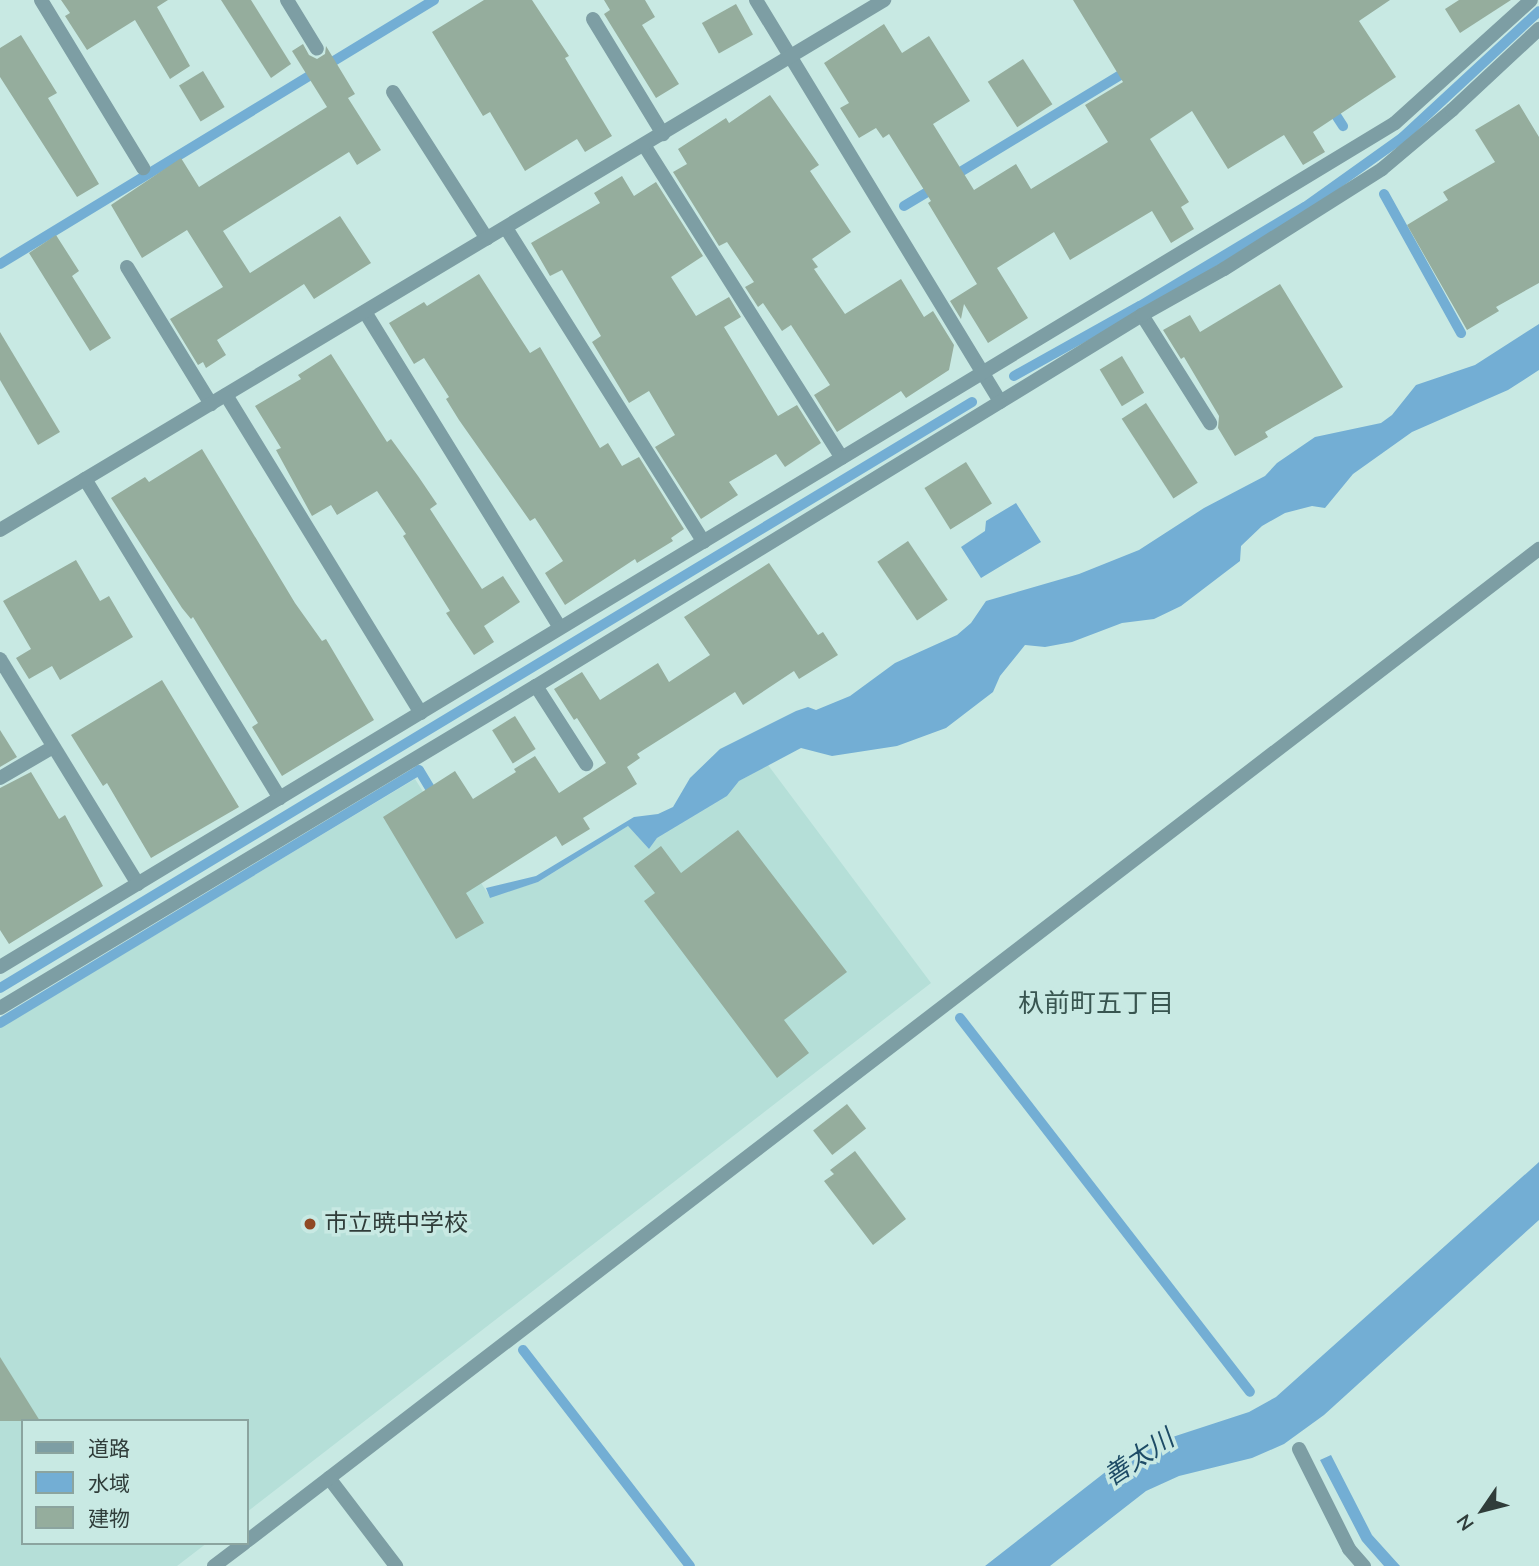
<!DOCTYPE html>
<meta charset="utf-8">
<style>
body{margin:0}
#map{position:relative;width:1539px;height:1566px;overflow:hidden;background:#c8e9e3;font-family:"Nunito Sans","Noto Sans JP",sans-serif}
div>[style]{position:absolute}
.built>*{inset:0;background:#b5dfd8}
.water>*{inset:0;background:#73aed4}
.stream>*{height:10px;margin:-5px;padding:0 5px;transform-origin:5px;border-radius:5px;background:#73aed4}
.building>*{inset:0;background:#95ad9d;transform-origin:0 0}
.lane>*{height:14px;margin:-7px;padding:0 7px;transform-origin:7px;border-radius:7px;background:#7d9ea4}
.street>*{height:14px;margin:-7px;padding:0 7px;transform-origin:7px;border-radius:7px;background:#7d9ea4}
.dots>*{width:19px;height:19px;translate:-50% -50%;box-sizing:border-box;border:4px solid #c8e9e3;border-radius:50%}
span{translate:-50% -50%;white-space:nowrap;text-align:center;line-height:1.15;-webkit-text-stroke:7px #c8e9e3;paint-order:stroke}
.poi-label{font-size:24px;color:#303d3a}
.left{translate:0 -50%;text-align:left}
.neighbourhood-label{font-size:26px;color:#385550}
.water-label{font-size:26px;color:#1d4b66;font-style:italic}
.legend{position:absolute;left:21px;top:1419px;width:228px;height:126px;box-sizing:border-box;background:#c8e9e3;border:2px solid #8ba49f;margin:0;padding:9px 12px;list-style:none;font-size:21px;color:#303d3a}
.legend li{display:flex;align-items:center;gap:14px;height:35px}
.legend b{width:35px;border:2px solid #8ba49f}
.north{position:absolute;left:1448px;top:1475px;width:70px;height:70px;-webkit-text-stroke:5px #c8e9e3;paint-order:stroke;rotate:235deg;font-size:19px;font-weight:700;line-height:28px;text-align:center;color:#303d3a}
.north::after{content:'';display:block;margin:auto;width:24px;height:32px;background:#303d3a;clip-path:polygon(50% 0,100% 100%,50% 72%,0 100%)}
</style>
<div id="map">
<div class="built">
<i style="clip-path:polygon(768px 765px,931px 983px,247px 1512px,247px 1421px,23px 1421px,23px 1543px,207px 1543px,177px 1566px,0 1566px,0 1028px,415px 779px,490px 897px,538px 882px,628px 826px,649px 849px,657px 838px,727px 796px,739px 781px)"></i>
</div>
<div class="water">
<i style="clip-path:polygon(1539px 324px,1539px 370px,1508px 390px,1412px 432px,1353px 474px,1325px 508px,1312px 506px,1285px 513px,1262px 526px,1241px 546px,1240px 561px,1181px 606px,1154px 619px,1122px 623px,1072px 642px,1045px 647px,1025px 645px,1000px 676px,993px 692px,946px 728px,897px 746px,832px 756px,801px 748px,739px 781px,727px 796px,657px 838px,649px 849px,628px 826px,538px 882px,490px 898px,486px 888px,536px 876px,634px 817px,658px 814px,673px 807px,690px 778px,720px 749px,796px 711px,808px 707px,816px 710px,850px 696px,895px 663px,957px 635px,971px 623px,986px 601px,1079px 574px,1139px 550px,1204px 508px,1265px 476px,1277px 463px,1315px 437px,1381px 423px,1392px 415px,1416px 385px,1475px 365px)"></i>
<i style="clip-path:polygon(1016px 503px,1041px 542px,981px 578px,961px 547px,985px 531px,986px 521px)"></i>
<i style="clip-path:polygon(1539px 1162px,1539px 1220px,1324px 1415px,1284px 1444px,1252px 1458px,1179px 1476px,1146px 1491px,1050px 1566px,985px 1566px,1117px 1463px,1148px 1445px,1249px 1412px,1276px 1397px)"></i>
<i style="clip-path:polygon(1331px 1455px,1372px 1535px,1400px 1566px,1384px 1566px,1362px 1541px,1320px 1460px)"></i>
</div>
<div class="stream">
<i style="left:1330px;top:106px;width:24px;rotate:57deg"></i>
<i style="left:952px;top:177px;width:208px;rotate:-31.2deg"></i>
<i style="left:1384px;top:194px;width:159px;rotate:61deg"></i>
<i style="left:904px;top:206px;width:37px;rotate:-31deg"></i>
<i style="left:0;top:264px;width:508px;rotate:-31.31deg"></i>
<i style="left:1014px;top:376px;width:144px;rotate:-29.1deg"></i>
<i style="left:1140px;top:306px;width:192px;rotate:-31deg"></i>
<i style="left:1305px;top:207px;width:120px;rotate:-35.5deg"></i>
<i style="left:1403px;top:137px;width:185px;rotate:-42.8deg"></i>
<i style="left:0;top:988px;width:1135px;rotate:-31.08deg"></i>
<i style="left:960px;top:1018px;width:473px;rotate:52.2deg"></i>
<i style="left:0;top:1023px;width:489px;rotate:-31.1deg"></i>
<i style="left:419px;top:770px;width:33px;rotate:59deg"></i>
<i style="left:523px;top:1350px;width:273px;rotate:52.3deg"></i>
</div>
<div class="building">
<i style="clip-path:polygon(61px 0,168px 0,157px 7px,190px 66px,170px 79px,135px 20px,87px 50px,65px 16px,70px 13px)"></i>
<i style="clip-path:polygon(221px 0,251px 0,291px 64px,271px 78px)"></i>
<i style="clip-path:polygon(484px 0,532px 0,569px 56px,565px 58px,612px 136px,585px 152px,577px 139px,525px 171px,490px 112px,483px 116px,432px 32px)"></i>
<i style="clip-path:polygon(604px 0,645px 0,655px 17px,642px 25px,679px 84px,656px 98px,604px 14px,610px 10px)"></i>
<i style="clip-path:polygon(1073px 0,1390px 0,1359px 21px,1396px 77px,1313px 132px,1325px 152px,1303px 165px,1284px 135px,1228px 169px,1192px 111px,1150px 139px,1189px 202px,1181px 207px,1194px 229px,1171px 243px,1152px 211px,1070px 260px,1054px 232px,997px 268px,1028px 318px,988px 343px,964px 304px,961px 319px,950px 301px,977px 284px,928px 203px,931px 201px,889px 134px,883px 138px,876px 128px,859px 138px,840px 108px,849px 103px,824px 63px,884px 24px,902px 53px,929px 36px,970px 101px,933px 124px,974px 190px,1016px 164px,1031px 189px,1108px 142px,1085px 105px,1123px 82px)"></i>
<i style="clip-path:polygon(1459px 0,1511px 0,1460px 33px,1445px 9px)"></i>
<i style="left:736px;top:4px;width:35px;height:39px;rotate:61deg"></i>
<i style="clip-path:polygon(21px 35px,57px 93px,48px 98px,99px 184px,77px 197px,0 77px,0 48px)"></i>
<i style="clip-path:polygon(303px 44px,309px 55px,317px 59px,325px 54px,326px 46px,355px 94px,348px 98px,381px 150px,357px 165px,349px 152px,223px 231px,250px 273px,340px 216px,371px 263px,314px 299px,304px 284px,217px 340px,226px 355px,206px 368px,203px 362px,198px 365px,170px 319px,223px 287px,187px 230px,142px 258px,111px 205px,181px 158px,199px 187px,327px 107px,292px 51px)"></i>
<i style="left:1023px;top:59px;width:54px;height:42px;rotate:57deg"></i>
<i style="left:203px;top:71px;width:42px;height:28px;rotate:59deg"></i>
<i style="clip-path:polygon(770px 95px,819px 165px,810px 171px,851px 232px,812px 259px,818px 267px,814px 269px,845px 314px,901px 279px,924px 317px,933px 311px,954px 345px,949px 370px,906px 398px,901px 391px,837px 432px,814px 395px,830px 385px,791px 325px,782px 331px,763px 303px,758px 307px,745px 287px,754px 282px,727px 242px,719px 246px,673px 172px,687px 164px,678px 149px,726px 118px,729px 123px)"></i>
<i style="clip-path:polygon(1519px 104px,1539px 137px,1539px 283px,1496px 307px,1499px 311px,1467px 330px,1407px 225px,1448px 200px,1443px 192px,1495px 162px,1475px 130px)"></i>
<i style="clip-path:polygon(622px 176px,634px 196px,656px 182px,703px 256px,671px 277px,696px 316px,729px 297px,741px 317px,724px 327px,778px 416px,797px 405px,821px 443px,785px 467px,776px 454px,729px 482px,738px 495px,701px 519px,655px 447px,675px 435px,649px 391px,629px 403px,592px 342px,601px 336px,562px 270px,550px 276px,531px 243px,600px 203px,594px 193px)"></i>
<i style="clip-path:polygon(56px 235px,79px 271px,72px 276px,111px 338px,90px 351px,29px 253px)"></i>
<i style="clip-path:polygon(479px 274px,530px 353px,540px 347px,600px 448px,608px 443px,622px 466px,639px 457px,684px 529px,671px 538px,673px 541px,637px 563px,635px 559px,565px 605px,545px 573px,563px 561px,535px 518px,530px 521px,459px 420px,446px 399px,449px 397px,424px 358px,414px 364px,389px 323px,424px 302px,427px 306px)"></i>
<i style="clip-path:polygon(1280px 284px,1343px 387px,1265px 432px,1268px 437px,1235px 456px,1218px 428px,1219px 416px,1184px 357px,1181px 359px,1163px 330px,1190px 315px,1200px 332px)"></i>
<i style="clip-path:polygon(0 332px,60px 432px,38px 445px,0 380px)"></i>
<i style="clip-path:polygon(331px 354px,387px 442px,391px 439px,418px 476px,437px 504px,430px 509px,482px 589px,503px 576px,520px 602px,484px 626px,494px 642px,474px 655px,446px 613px,450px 611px,403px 536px,406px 534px,377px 491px,337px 515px,331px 505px,312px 516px,276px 450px,281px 448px,255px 406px,301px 379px,298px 375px)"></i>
<i style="left:1122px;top:356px;width:43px;height:26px;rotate:59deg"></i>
<i style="left:1146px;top:403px;width:95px;height:29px;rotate:57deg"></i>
<i style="clip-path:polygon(202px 449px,295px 603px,322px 641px,326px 639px,374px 720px,282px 776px,252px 727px,258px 723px,193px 617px,191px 619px,182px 608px,111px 498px,145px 477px,149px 482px)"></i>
<i style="left:966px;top:462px;width:49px;height:49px;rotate:58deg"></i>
<i style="left:908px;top:541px;width:71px;height:37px;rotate:56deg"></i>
<i style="clip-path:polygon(76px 560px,100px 601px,109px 596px,133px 637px,60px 680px,52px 666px,29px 679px,16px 658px,31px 649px,3px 601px)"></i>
<i style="clip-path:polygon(769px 563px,818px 635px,823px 632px,838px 655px,799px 679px,794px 671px,743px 705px,735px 692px,637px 754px,640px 758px,627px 767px,637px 784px,583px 818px,590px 829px,562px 846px,556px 836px,466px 893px,484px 923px,456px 939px,383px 817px,455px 771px,473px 799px,516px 772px,514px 769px,535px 756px,559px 793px,606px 763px,577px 718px,574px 720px,554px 689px,582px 672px,600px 700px,658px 663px,669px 682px,710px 655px,684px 617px)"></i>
<i style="clip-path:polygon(162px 680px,239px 807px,151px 858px,107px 783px,103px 786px,71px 735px)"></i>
<i style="left:515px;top:716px;width:39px;height:27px;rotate:58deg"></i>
<i style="clip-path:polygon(0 730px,17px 757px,0 767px)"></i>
<i style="clip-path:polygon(31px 772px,59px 819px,65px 815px,103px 886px,9px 944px,0 930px,0 788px)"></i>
<i style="clip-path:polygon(738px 830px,847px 972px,784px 1020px,809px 1053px,777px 1078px,644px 901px,655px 893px,634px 866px,661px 846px,681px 873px)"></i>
<i style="left:847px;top:1104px;width:31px;height:43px;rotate:52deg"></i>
<i style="clip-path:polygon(855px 1151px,906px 1219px,873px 1245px,824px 1181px,834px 1174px,830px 1170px)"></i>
<i style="clip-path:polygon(0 1357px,40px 1421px,0 1421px)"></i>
</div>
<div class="lane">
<i style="left:41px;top:0;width:197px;rotate:58.7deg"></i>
<i style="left:593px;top:19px;width:135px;rotate:58.7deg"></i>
<i style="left:393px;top:92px;width:174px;rotate:57.4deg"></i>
<i style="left:127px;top:267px;width:161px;rotate:58.5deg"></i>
<i style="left:1142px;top:315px;width:128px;rotate:57.8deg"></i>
<i style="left:536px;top:686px;width:93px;rotate:57.3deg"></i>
</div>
<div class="street">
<i style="left:287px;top:0;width:57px;rotate:58.5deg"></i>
<i style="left:756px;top:0;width:470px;rotate:58.7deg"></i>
<i style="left:1000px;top:402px;width:167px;rotate:-31.5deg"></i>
<i style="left:1142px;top:315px;width:94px;rotate:-29.3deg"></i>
<i style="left:1224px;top:269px;width:187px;rotate:-32.3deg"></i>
<i style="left:1382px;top:169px;width:92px;rotate:-40.1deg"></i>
<i style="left:1452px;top:110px;width:119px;rotate:-43deg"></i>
<i style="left:644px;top:145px;width:370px;rotate:57.7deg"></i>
<i style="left:506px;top:228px;width:371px;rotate:57.8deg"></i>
<i style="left:365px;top:312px;width:371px;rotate:58.3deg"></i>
<i style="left:226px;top:395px;width:373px;rotate:58.5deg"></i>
<i style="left:85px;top:479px;width:374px;rotate:58.6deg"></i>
<i style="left:0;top:530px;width:1031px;rotate:-30.94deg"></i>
<i style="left:0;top:659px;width:264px;rotate:58.5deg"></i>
<i style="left:0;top:778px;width:61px;rotate:-30.3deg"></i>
<i style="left:0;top:967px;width:1630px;rotate:-31.17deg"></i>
<i style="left:1395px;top:123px;width:183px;rotate:-42.1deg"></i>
<i style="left:0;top:1008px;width:625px;rotate:-31deg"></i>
<i style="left:536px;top:686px;width:544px;rotate:-31.47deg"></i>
<i style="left:1299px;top:1449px;width:112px;rotate:63.4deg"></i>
<i style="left:1349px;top:1549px;width:23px;rotate:49deg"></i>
<i style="left:329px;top:1478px;width:111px;rotate:52.7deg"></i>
<i style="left:247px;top:1541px;width:1629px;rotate:-37.52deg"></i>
<i style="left:214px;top:1566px;width:38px;rotate:-37deg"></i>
</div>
<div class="dots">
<i style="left:310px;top:1224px;background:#904924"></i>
</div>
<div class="poi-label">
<span class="left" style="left:324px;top:1224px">市立暁中学校</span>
</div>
<div class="neighbourhood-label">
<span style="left:1096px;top:1004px">杁前町五丁目</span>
</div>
<div class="water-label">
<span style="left:1139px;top:1458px;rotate:-34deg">善太川</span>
</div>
<ul class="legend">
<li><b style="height:9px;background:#7d9ea4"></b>道路</li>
<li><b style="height:19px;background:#73aed4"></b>水域</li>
<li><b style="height:19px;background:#95ad9d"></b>建物</li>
</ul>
<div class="north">N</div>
</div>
